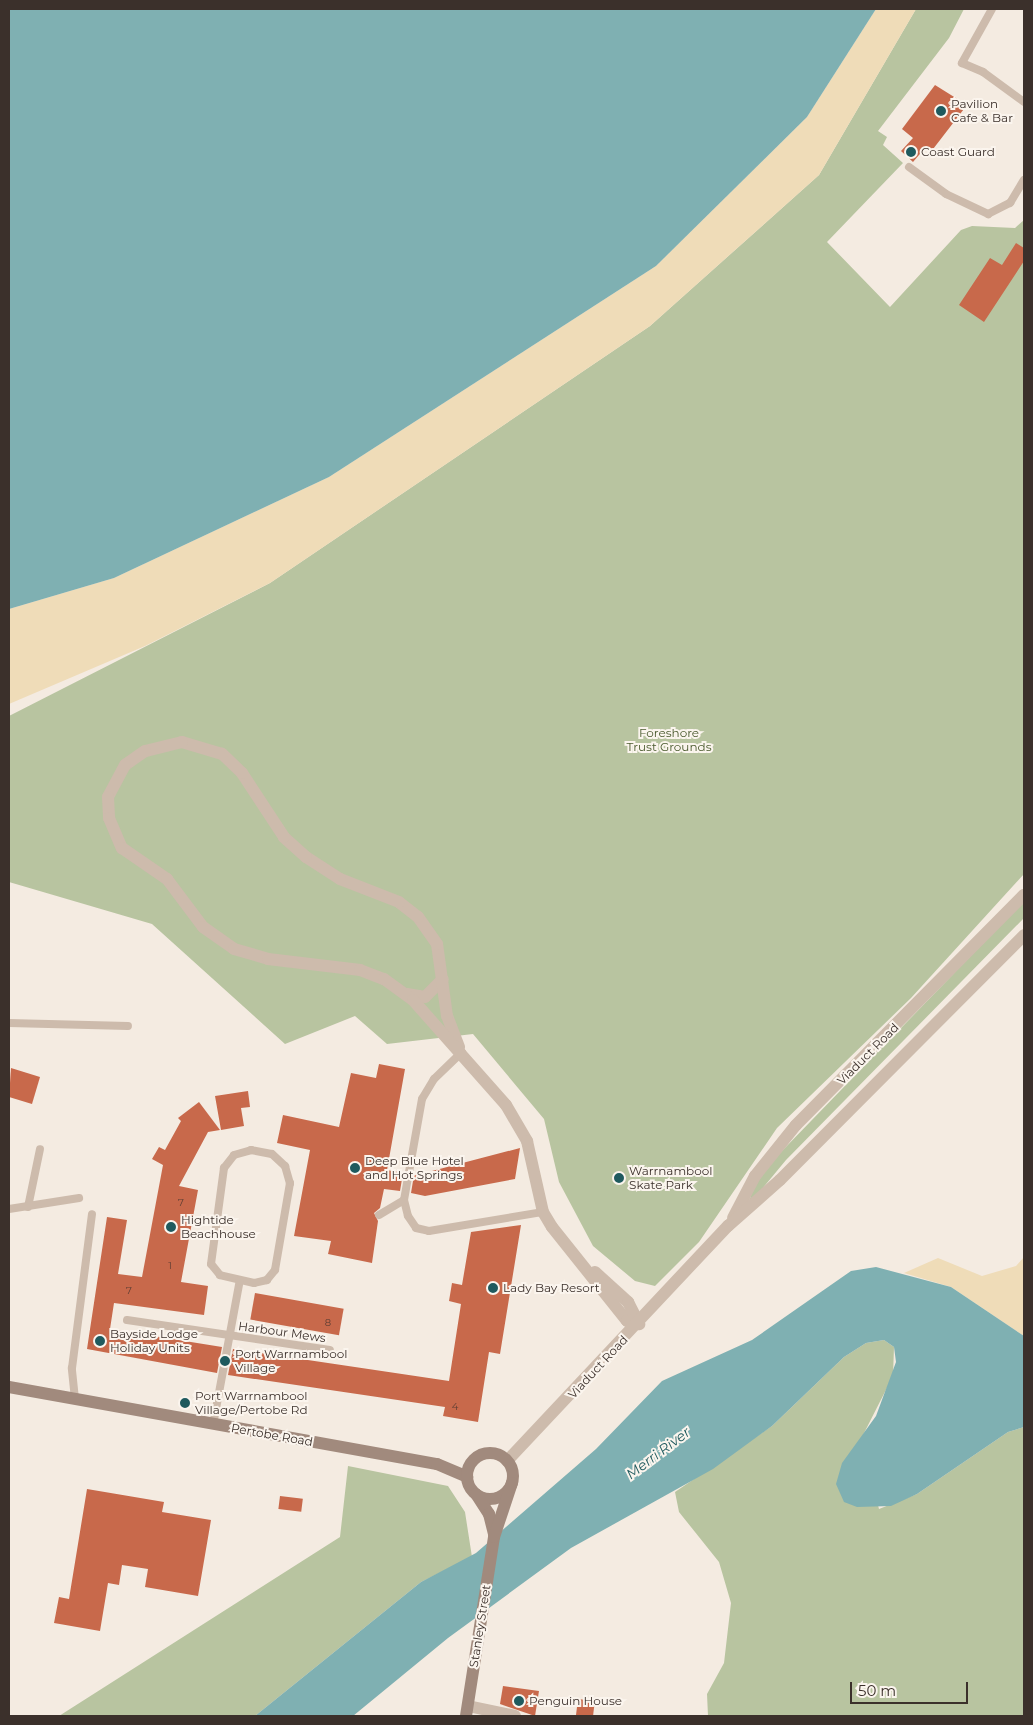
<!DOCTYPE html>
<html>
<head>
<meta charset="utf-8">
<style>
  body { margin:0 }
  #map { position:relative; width:1033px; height:1725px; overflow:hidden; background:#f4ebe1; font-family:Montserrat,sans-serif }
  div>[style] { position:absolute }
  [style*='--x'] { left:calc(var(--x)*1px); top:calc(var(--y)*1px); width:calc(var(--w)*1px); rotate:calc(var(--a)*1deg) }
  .green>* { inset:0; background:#b8c4a0 }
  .sand>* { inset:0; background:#efdcb8 }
  .water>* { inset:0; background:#7fb0b2 }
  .building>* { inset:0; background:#c8694b; transform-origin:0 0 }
  .lane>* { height:8px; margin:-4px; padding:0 4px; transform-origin:4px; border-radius:4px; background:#cdbbac }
  .street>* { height:12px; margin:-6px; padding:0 6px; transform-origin:6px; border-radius:6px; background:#cdbbac }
  .secondary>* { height:12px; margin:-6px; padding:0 6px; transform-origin:6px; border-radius:6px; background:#a18a7d }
  .secondary>.ring { margin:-6px; padding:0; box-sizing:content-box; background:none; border:12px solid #a18a7d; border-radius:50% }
  .dots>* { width:14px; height:14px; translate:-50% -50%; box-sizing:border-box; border:2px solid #fbf5ee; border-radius:50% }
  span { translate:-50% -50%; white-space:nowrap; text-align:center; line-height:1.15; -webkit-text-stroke:4px #fbf5ee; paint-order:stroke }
  .number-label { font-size:10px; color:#5e3e33 }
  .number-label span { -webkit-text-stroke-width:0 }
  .poi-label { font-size:12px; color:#3b302b }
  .left { translate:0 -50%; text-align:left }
  .park-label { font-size:12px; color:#4a5a2e }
  .street-label { font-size:12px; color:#3b302b }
  .water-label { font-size:14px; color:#1f5a5e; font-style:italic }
  .frame { position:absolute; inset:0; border:10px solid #3b302b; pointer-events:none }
  .scale { position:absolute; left:850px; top:1682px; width:118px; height:22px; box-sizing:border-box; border:2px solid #3b302b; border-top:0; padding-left:6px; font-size:15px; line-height:18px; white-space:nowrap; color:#3b302b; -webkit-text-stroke:4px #fbf5ee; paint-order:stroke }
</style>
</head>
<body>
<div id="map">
  <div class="green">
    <i style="clip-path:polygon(916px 9px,964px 9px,949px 38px,878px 131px,887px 137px,883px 145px,903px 163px,827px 242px,890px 307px,961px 230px,972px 226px,1015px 228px,1024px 220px,1024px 874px,911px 998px,777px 1128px,699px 1242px,655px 1286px,635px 1281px,593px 1246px,559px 1182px,544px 1119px,473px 1034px,387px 1044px,355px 1016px,285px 1044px,152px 924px,9px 882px,9px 716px,270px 583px,650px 326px,819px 175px)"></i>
    <i style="clip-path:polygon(1024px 901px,1024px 918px,786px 1160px,747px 1207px,756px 1181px,780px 1153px)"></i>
    <i style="clip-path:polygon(884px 1340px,894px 1347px,893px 1376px,861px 1439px,879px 1509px,917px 1494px,1008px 1432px,1024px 1427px,1024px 1716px,708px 1716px,707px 1694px,724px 1663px,731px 1603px,719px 1562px,679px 1512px,675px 1492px,772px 1426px,844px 1357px,866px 1343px)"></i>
    <i style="clip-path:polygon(348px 1466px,448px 1486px,465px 1512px,472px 1557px,421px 1582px,255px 1716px,59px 1716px,340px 1537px)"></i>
  </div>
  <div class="sand">
    <i style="clip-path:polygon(876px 9px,916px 9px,819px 175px,650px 326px,270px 583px,145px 646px,9px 704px,9px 609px,114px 578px,329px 477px,656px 266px,807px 117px)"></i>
    <i style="clip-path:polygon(1024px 1257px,1024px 1336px,951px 1287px,904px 1273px,938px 1258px,982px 1276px,1016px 1266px)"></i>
  </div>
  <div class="water">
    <i style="clip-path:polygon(9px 9px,876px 9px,807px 117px,656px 266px,329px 477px,114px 578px,9px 609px)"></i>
    <i style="clip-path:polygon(876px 1267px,951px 1287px,1024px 1336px,1024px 1427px,1008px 1432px,917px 1494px,891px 1506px,857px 1507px,844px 1502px,836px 1484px,842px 1463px,876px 1416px,896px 1362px,894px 1347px,884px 1340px,866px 1343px,844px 1357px,772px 1426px,713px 1469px,571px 1548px,448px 1638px,353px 1716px,255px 1716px,421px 1582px,476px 1553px,596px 1449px,662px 1381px,752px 1340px,851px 1271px)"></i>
  </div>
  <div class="building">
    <i style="clip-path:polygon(935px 85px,967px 105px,930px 153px,925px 148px,913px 162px,901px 151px,913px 138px,902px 129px)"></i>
    <i style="clip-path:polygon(1016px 243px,1024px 248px,1024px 261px,984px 322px,959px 305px,990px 258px,1002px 265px)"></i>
    <i style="clip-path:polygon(379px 1064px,405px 1069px,387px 1170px,403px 1173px,400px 1191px,384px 1189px,380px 1208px,374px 1213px,378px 1221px,372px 1263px,328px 1254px,331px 1241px,294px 1236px,310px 1150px,277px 1143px,283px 1115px,339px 1127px,351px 1073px,376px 1078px)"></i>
    <i style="clip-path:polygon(11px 1068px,40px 1077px,32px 1104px,9px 1097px)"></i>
    <i style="clip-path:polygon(248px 1091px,250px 1107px,241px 1108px,244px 1126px,221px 1130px,215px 1096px)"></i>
    <i style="clip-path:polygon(199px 1102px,220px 1130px,208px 1132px,179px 1186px,198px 1190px,181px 1282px,208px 1286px,204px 1315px,114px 1303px,110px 1329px,222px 1347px,217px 1373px,87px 1349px,107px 1217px,127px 1220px,118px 1274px,142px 1277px,163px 1165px,152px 1159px,159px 1147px,165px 1150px,181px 1121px,178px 1118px)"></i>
    <i style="clip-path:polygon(520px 1148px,515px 1179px,425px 1196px,411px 1193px,414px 1175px,431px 1178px,432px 1171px)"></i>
    <i style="clip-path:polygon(521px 1225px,500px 1354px,489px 1352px,478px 1422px,443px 1416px,445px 1407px,228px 1375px,233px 1349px,449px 1381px,461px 1304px,449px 1301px,452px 1283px,462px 1285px,471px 1232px)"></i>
    <i style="left:255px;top:1293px;width:90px;height:27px;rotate:10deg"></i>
    <i style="clip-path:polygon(87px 1489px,164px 1502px,162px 1512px,211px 1520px,198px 1596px,145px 1587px,148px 1569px,122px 1565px,119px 1585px,108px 1583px,100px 1631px,54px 1623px,59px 1597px,69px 1599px)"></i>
    <i style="left:280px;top:1496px;width:23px;height:13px;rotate:7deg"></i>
    <i style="clip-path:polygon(503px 1686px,539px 1691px,535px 1716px,500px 1704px)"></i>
    <i style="left:578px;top:1699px;width:17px;height:17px;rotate:7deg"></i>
  </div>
  <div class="lane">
    <i style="--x:992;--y:9;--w:62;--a:119.1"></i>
    <i style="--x:962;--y:63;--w:23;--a:23"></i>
    <i style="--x:983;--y:72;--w:51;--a:36.2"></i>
    <i style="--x:909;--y:167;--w:46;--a:36.1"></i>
    <i style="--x:946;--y:194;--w:47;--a:25.5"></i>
    <i style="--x:988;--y:214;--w:25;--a:-27"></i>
    <i style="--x:1010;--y:203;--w:27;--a:-59"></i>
    <i style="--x:9;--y:1023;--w:119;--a:1.4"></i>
    <i style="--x:462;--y:1052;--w:39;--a:136"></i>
    <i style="--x:434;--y:1079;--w:23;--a:121"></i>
    <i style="--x:422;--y:1099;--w:103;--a:100.1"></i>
    <i style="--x:404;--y:1200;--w:16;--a:76"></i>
    <i style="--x:408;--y:1216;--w:14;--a:56"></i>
    <i style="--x:416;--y:1228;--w:13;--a:13"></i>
    <i style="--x:429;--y:1231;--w:116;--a:-9.5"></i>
    <i style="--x:251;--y:1150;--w:21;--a:11"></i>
    <i style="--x:272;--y:1154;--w:18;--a:43"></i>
    <i style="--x:285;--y:1166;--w:18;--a:74"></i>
    <i style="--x:290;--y:1183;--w:88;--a:99.8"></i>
    <i style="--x:275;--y:1270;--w:13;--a:129"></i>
    <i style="--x:267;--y:1280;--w:13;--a:167"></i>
    <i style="--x:254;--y:1283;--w:35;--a:-167"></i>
    <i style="--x:220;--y:1275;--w:14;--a:-129"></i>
    <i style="--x:211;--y:1264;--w:97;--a:-82.3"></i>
    <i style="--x:224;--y:1168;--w:16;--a:-52"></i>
    <i style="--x:234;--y:1155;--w:18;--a:-16"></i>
    <i style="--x:28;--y:1207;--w:59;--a:-78.3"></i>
    <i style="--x:9;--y:1209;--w:71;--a:-8.9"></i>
    <i style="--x:379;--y:1215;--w:29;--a:-31"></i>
    <i style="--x:127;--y:1320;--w:205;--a:8.4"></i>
    <i style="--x:75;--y:1399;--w:31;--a:-96"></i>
    <i style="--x:72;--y:1368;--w:155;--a:-82.6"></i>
    <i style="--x:213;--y:1425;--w:147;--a:-79.5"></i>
  </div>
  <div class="street">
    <i style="--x:407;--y:994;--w:18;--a:9"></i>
    <i style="--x:425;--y:997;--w:25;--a:-45"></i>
    <i style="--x:459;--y:1047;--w:33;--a:-111"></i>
    <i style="--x:447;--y:1016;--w:73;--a:-97.9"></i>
    <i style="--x:437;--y:944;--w:33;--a:-125"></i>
    <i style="--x:418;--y:917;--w:24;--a:-142"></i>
    <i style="--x:399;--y:902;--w:63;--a:-158.7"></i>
    <i style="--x:340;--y:879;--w:40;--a:-147.1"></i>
    <i style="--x:306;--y:857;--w:30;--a:-138"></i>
    <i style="--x:284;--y:837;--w:77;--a:-123.3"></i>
    <i style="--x:242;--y:773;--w:28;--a:-136"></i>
    <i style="--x:222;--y:754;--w:42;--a:-163.3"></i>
    <i style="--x:182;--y:742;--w:38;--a:166"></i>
    <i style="--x:145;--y:751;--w:24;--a:145"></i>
    <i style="--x:125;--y:765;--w:36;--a:118"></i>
    <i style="--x:108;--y:797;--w:21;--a:87"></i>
    <i style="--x:109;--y:818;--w:33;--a:67"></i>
    <i style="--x:122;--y:848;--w:55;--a:34.6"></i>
    <i style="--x:167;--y:879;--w:60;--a:53.1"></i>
    <i style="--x:203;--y:927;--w:38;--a:35"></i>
    <i style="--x:234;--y:949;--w:35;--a:16"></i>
    <i style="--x:268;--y:959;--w:93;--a:6.8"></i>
    <i style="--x:360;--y:970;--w:26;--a:21"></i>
    <i style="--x:384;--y:979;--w:36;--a:36"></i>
    <i style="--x:413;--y:1000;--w:140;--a:48.5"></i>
    <i style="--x:506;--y:1105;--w:42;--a:59.7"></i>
    <i style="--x:527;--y:1141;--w:73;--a:77.3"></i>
    <i style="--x:543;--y:1212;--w:17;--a:59"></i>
    <i style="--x:552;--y:1227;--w:120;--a:51.4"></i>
    <i style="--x:627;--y:1321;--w:12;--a:14"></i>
    <i style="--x:733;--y:1218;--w:47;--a:-62.4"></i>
    <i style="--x:755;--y:1176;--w:65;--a:-51.2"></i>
    <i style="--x:796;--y:1125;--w:324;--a:-45.3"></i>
    <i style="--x:595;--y:1272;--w:45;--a:42.3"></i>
    <i style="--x:628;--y:1302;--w:25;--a:63"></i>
    <i style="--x:507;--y:1461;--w:323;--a:-46.8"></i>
    <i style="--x:728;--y:1226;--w:69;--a:-41.5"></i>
    <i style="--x:780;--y:1180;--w:346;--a:-45.1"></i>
    <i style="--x:468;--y:1706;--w:48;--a:12"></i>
  </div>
  <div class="secondary">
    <i style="--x:9;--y:1387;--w:435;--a:10.2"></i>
    <i style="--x:437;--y:1464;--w:33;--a:23"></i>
    <i class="ring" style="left:467px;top:1453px;width:34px;height:34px"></i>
    <i style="--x:476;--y:1494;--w:24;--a:57"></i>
    <i style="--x:489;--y:1514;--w:21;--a:76"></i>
    <i style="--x:466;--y:1716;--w:181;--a:-81.1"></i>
    <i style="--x:494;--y:1537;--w:57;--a:-71.6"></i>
  </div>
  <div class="dots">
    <i style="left:941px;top:111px;background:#1f5a5e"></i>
    <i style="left:911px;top:152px;background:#1f5a5e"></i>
    <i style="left:355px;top:1168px;background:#1f5a5e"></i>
    <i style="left:619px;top:1178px;background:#1f5a5e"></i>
    <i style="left:171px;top:1227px;background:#1f5a5e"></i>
    <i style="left:493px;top:1288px;background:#1f5a5e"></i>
    <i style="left:100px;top:1341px;background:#1f5a5e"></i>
    <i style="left:225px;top:1361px;background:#1f5a5e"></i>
    <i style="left:185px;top:1403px;background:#1f5a5e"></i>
    <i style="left:519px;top:1701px;background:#1f5a5e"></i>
  </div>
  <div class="number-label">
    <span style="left:181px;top:1203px">7</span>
    <span style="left:170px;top:1266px">1</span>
    <span style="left:129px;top:1291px">7</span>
    <span style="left:328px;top:1323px">8</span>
    <span style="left:455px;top:1407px">4</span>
  </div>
  <div class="poi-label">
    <span class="left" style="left:951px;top:111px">Pavilion<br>Cafe &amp; Bar</span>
    <span class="left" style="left:921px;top:152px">Coast Guard</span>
    <span class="left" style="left:365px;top:1168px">Deep Blue Hotel<br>and Hot Springs</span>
    <span class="left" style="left:629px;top:1178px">Warrnambool<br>Skate Park</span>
    <span class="left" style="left:181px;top:1227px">Hightide<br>Beachhouse</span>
    <span class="left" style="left:503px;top:1288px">Lady Bay Resort</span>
    <span class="left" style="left:110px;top:1341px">Bayside Lodge<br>Holiday Units</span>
    <span class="left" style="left:235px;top:1361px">Port Warrnambool<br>Village</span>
    <span class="left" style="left:195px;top:1403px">Port Warrnambool<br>Village/Pertobe Rd</span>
    <span class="left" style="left:529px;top:1701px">Penguin House</span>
  </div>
  <div class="park-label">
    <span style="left:669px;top:740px">Foreshore<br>Trust Grounds</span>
  </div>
  <div class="street-label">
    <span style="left:868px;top:1054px;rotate:-45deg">Viaduct Road</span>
    <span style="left:282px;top:1332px;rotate:8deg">Harbour Mews</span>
    <span style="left:598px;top:1367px;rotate:-47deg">Viaduct Road</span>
    <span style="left:272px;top:1435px;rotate:10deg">Pertobe Road</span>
    <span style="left:480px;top:1626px;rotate:-81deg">Stanley Street</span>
  </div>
  <div class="water-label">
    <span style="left:658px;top:1453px;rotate:-37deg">Merri River</span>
  </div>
  <div class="frame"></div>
  <div class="scale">50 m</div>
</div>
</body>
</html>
